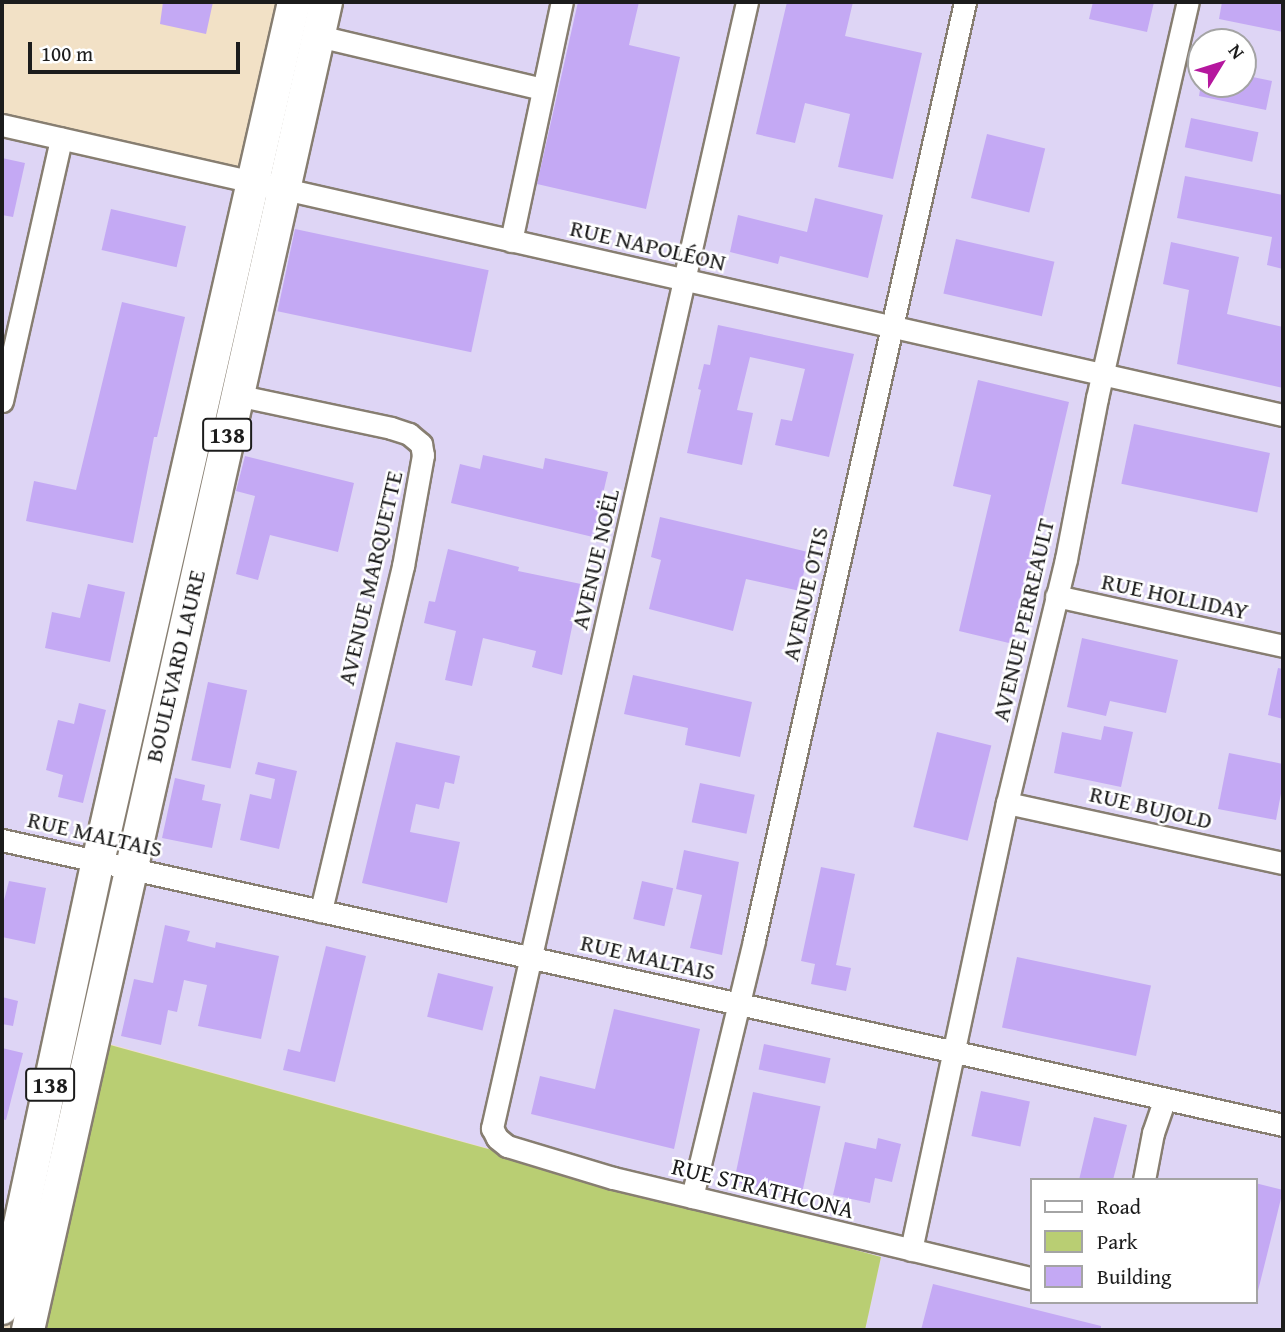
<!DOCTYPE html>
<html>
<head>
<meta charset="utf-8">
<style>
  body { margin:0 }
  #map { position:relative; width:1285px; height:1332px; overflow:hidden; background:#f2e1c6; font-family:"Gentium Book Plus",serif }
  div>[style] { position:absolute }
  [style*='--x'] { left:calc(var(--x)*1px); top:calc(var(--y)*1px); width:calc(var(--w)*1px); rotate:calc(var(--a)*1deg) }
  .built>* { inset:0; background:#ded5f5 }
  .green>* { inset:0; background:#b9ce73 }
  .building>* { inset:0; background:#c4a9f4; transform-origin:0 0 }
  .roads { filter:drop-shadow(2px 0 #877e71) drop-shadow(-2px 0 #877e71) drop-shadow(0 2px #877e71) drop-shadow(0 -2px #877e71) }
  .minor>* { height:21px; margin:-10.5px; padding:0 10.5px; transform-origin:10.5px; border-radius:10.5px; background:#fff }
  .highway>* { height:32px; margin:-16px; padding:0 16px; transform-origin:16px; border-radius:16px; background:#fff }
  span { translate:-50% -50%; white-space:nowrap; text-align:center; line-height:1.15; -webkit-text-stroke:5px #fff; paint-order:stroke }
  .shield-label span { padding:2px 5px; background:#fff; border:2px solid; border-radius:5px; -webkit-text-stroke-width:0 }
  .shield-label { font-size:23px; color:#1c1c1c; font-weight:700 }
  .street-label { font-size:24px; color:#1c1c1c }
  .frame { position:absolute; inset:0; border:4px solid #1c1c1c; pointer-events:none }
  .legend { position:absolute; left:1030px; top:1178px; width:228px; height:126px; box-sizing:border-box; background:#fff; border:2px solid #a4a4a4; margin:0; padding:9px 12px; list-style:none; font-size:21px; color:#1c1c1c }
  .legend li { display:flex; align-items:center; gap:14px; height:35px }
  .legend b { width:35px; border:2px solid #a4a4a4 }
  .north { position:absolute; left:1187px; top:28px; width:70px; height:70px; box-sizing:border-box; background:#fff; border:2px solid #a4a4a4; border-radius:50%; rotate:52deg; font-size:19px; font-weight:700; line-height:28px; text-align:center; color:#1c1c1c }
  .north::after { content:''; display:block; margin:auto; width:24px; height:32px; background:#b5179e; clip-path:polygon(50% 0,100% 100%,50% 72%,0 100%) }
  .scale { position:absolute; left:28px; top:42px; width:212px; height:32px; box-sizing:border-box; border:4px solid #1c1c1c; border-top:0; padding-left:9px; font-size:21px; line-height:24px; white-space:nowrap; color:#1c1c1c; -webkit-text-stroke:5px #fff; paint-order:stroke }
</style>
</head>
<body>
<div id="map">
  <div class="built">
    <i style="clip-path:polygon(evenodd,326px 2px,1283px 2px,1283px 1330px,865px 1330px,881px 1257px,48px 1027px,2px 1234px,2px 121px,283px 189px,326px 2px,1201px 42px,1243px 42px,1243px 84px,1201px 84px,1201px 42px,326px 2px,1031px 1180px,1255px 1180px,1255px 1302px,1031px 1302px,1031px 1180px)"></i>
  </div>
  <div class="green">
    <i style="clip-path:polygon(92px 1040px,881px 1257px,865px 1330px,30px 1330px)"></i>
  </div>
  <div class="building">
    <i style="clip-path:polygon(163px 2px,213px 2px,206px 34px,160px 24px)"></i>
    <i style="clip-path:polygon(578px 2px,639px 2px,629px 45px,680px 57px,646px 209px,537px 184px)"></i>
    <i style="clip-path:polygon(787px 2px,853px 2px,845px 36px,922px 53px,893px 179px,838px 167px,850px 114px,805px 103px,795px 143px,756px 134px)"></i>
    <i style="clip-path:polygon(1093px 2px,1154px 2px,1147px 32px,1089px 19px)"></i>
    <i style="clip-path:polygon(1222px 2px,1283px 2px,1283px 32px,1219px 19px)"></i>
    <i style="clip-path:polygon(1243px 75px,1272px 81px,1266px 110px,1199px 96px,1201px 84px,1243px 84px)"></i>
    <i style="left:1191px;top:118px;width:69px;height:30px;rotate:12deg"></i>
    <i style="left:987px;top:134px;width:60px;height:66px;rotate:14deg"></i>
    <i style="clip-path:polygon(2px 158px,25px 163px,13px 217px,2px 215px)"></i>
    <i style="clip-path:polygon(1185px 176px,1283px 195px,1283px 269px,1267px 265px,1272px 237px,1177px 218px)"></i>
    <i style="clip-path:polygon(815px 198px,883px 215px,868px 278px,780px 256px,778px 264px,730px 252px,738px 215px,807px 232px)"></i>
    <i style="left:111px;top:209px;width:77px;height:42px;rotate:13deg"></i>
    <i style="left:295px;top:229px;width:198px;height:84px;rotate:12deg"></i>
    <i style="left:956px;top:239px;width:101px;height:56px;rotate:13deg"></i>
    <i style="clip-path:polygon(1171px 242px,1239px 257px,1227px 314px,1283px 327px,1283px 388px,1177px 364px,1189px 290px,1163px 284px)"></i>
    <i style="clip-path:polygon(122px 302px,185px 317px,157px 437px,154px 437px,133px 543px,26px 521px,34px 481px,76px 490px)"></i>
    <i style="clip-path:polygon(718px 325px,854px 354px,829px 457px,775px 445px,781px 419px,792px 421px,805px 369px,750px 357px,737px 410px,753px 413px,742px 465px,687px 453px,701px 390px,698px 389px,704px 364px,710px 365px)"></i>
    <i style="clip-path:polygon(978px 380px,1069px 402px,1013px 644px,959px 631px,991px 495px,953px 486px)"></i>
    <i style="left:1134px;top:424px;width:139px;height:61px;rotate:12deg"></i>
    <i style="clip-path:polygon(483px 455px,543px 469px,545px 458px,608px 472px,593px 537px,451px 503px,460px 464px,480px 469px)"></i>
    <i style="clip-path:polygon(245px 456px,354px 483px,338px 552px,270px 535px,258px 580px,236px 574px,255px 496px,236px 491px)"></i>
    <i style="clip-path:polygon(660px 517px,808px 552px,800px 591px,746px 579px,733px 631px,649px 609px,661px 560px,651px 557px)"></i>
    <i style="clip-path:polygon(448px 549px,519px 567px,518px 571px,581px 584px,562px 675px,532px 667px,536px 651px,483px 638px,472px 686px,445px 680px,456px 631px,424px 623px,429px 601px,435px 602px)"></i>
    <i style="clip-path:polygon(88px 584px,125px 592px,110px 662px,45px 648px,52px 612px,80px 618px)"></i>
    <i style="clip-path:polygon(1082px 638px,1178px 660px,1166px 713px,1110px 701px,1106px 716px,1067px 707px)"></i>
    <i style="clip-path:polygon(1278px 668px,1283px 669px,1283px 719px,1268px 715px)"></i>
    <i style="clip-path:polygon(633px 675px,752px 702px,740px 757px,685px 745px,688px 728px,624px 714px)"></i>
    <i style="left:208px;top:682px;width:40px;height:80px;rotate:12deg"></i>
    <i style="clip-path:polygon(79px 703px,106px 710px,83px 803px,58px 797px,63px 775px,46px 770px,58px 720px,74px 724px)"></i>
    <i style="clip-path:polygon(1104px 726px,1133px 732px,1121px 787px,1054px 773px,1062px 732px,1101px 740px)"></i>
    <i style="left:937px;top:732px;width:56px;height:98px;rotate:14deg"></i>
    <i style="clip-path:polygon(396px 742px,460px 756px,454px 784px,445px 782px,439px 809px,416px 804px,410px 832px,460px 842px,447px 903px,362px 883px)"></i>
    <i style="clip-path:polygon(1229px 753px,1283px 764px,1283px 783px,1276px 820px,1218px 809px)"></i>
    <i style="clip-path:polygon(258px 762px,297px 771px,279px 849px,240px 840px,250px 794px,271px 799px,275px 779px,255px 774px)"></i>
    <i style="clip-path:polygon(175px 778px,205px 785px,202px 800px,221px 804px,212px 848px,162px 838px)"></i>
    <i style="left:700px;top:783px;width:56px;height:40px;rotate:12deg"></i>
    <i style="clip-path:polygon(684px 850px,739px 862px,722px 955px,690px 948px,702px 895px,676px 889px)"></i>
    <i style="clip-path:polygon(821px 867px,855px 874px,836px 965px,851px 968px,846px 991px,811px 984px,815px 964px,801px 961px)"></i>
    <i style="clip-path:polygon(9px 881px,46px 888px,35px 944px,2px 937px,2px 908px)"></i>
    <i style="left:642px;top:881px;width:32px;height:39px;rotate:13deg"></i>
    <i style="clip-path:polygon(165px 925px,190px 931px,187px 941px,215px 948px,216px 942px,279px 956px,261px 1039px,198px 1026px,207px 985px,184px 980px,177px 1012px,168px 1010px,161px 1045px,121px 1036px,134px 979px,153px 983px)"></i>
    <i style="clip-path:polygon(326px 946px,366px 956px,335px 1082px,283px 1070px,288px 1049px,300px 1052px)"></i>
    <i style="left:1017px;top:957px;width:137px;height:72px;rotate:12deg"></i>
    <i style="left:438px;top:973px;width:57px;height:45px;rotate:14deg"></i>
    <i style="clip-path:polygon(2px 997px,18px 1001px,13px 1026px,2px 1024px)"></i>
    <i style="clip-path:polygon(614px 1009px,700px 1029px,674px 1149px,531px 1114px,540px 1076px,595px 1089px)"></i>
    <i style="left:764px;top:1044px;width:68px;height:26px;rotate:12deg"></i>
    <i style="clip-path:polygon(2px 1048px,23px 1053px,6px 1120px,2px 1119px)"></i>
    <i style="left:981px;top:1091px;width:50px;height:46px;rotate:12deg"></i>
    <i style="left:753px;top:1092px;width:69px;height:92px;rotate:12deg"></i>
    <i style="clip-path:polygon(1094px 1117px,1127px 1125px,1113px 1180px,1079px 1180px)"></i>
    <i style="clip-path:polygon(878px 1138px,901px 1144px,892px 1182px,875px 1178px,870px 1203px,833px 1195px,845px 1142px,876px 1149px)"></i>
    <i style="left:1255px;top:1183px;width:29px;height:111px;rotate:14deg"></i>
    <i style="clip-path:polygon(933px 1284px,1101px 1326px,1101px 1330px,921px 1330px)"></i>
  </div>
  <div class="roads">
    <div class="minor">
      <i style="--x:747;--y:2;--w:1155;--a:102.76"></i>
      <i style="--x:492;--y:1128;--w:11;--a:63"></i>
      <i style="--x:497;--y:1138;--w:13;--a:39"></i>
      <i style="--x:507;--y:1146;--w:111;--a:16.8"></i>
      <i style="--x:613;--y:1178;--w:430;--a:13.5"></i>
      <i style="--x:318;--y:36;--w:231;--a:13.3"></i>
      <i style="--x:2;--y:125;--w:1313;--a:12.76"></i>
      <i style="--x:511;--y:241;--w:244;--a:-78"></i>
      <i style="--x:236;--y:395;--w:158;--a:12"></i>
      <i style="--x:391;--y:428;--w:19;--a:18"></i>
      <i style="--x:409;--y:434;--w:16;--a:40"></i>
      <i style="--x:421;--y:444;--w:11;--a:80"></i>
      <i style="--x:423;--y:455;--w:113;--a:100.2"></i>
      <i style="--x:403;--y:566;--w:355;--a:103.4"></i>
      <i style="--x:2;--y:401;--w:269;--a:-77.3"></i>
      <i style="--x:1056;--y:596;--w:232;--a:12.4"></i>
      <i style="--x:1007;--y:803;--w:282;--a:12.3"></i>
      <i style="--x:2;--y:840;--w:1312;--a:12.54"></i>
      <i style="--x:1144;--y:1180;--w:48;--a:-79.2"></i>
      <i style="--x:1153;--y:1133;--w:36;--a:-71"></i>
      <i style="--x:692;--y:1197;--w:264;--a:-76.4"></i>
      <i style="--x:754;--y:940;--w:961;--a:-77.32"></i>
      <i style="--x:911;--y:1250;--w:457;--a:-77.9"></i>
      <i style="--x:1007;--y:803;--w:251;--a:-76.4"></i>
      <i style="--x:1066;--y:559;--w:164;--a:-79.1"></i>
      <i style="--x:1097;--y:398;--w:406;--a:-77.1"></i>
    </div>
    <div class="highway">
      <i style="--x:2;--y:1308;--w:456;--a:-77.9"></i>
      <i style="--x:98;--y:862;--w:882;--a:-77.16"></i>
      <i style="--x:28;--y:1330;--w:1361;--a:-77.35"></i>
    </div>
  </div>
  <div class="shield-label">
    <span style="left:227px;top:435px">138</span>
    <span style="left:50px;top:1085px">138</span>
  </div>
  <div class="street-label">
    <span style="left:648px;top:245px;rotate:13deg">RUE NAPOLÉON</span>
    <span style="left:595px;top:559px;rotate:-77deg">AVENUE NOËL</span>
    <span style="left:370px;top:578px;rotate:-77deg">AVENUE MARQUETTE</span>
    <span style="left:805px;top:594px;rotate:-77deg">AVENUE OTIS</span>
    <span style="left:1175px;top:596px;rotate:12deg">RUE HOLLIDAY</span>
    <span style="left:1023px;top:620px;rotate:-77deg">AVENUE PERREAULT</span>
    <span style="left:175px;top:666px;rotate:-77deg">BOULEVARD LAURE</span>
    <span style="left:1151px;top:807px;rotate:13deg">RUE BUJOLD</span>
    <span style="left:95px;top:834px;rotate:13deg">RUE MALTAIS</span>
    <span style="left:648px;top:957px;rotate:13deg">RUE MALTAIS</span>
    <span style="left:763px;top:1188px;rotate:14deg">RUE STRATHCONA</span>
  </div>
  <div class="frame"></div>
  <ul class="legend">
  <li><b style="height:9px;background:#fff"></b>Road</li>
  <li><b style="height:19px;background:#b9ce73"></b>Park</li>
  <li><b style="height:19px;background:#c4a9f4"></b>Building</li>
  </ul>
  <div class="north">N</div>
  <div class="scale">100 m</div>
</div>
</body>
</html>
